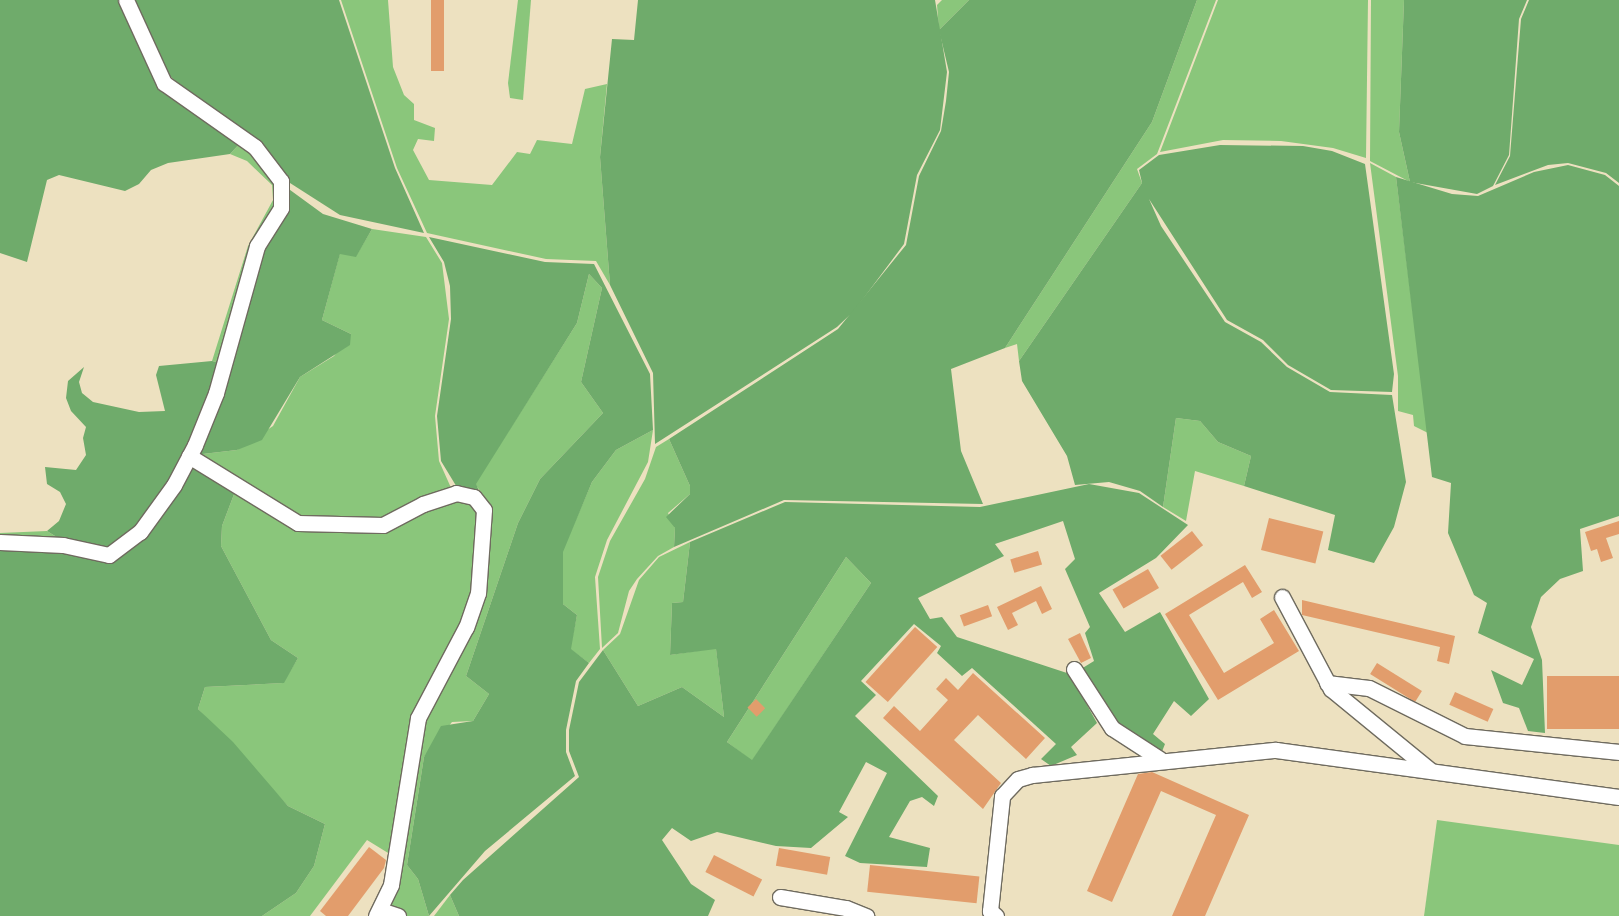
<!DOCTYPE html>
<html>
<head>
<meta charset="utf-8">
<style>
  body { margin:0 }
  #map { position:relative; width:1619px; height:916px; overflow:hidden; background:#ede1c0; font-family:Kalam,sans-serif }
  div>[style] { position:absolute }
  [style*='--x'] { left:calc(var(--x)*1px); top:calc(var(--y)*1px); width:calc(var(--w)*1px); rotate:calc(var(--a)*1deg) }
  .green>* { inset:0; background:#8ac67b }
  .forest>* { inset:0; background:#6fab6b }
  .building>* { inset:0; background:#e29d6c; transform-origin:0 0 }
  .roads { filter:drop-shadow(1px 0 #6f6b5f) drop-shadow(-1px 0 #6f6b5f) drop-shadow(0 1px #6f6b5f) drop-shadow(0 -1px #6f6b5f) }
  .minor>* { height:15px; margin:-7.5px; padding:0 7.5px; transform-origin:7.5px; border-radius:7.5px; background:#fff }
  span { translate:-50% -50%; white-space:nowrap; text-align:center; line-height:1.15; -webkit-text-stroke:5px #fcf5e5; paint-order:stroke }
</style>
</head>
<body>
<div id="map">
  <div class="green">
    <i style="clip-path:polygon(341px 0,388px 0,393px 67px,404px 95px,414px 104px,414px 120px,435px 128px,434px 141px,418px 139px,413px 150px,429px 180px,492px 185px,517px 152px,530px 154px,537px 140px,572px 144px,585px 89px,607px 84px,600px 157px,610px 285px,596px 261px,546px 259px,427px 233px,397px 168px)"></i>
    <i style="clip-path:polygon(518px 0,531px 0,523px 100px,510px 98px,508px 83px)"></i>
    <i style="clip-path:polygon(942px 0,969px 0,939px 30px,937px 5px)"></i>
    <i style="clip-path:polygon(1197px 0,1216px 0,1157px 154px,1137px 169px,1142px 183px,1019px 361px,1017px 344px,1005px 348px,1152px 122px)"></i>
    <i style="clip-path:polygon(1218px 0,1368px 0,1366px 158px,1333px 148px,1281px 141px,1223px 140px,1160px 152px)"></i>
    <i style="clip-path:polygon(1371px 0,1404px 0,1399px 132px,1410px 182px,1370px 161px)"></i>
    <i style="clip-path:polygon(243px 140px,279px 190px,221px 363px,212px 361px,248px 246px,273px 200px,272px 185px,247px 161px,230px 154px)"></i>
    <i style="clip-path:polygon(1370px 163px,1396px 177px,1428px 433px,1414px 426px,1413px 415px,1398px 411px,1398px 376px)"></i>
    <i style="clip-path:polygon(372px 229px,426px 237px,442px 263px,449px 319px,435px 416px,439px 461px,452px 490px,393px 519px,300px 519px,194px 455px,237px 450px,273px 426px,300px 377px,334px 356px,351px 334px,322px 320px,340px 253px,356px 256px)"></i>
    <i style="clip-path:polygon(589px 274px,602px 288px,581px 382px,603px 413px,540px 479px,518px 523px,466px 676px,489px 694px,473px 721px,452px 722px,424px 757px,407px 865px,418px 879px,429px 916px,402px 916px,384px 907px,417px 736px,469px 627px,483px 495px,475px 484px,577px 323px)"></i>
    <i style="clip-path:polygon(1176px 418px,1200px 421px,1218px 442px,1251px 456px,1244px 486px,1195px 471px,1186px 521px,1163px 507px)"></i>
    <i style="clip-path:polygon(653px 430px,648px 462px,607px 540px,595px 577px,600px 649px,589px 663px,570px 649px,577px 615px,563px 604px,562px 552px,592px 482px,616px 450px)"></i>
    <i style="clip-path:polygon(669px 439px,690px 486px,690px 494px,668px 513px,675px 528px,674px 547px,658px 556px,637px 579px,629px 591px,618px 633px,602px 648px,598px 577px,610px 541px,645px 479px,656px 447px)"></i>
    <i style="clip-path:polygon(236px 489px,274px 515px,360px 529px,449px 497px,479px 504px,476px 592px,416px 718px,393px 856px,367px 840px,310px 916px,262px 916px,296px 893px,314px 866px,325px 824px,288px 806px,198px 709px,205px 687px,283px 683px,298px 658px,271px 640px,221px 546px,222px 526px)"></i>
    <i style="clip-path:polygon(47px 531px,63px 541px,0 539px,0 533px)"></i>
    <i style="clip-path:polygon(690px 542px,683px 602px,672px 603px,670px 655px,716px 648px,724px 717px,682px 687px,638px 706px,603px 650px,620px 634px,639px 580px,659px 557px)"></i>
    <i style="clip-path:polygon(846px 557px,871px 583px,752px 761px,727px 742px)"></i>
    <i style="clip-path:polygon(1437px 820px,1619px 845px,1619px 916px,1424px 916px)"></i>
    <i style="clip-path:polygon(450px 895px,459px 916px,434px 916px)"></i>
  </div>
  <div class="forest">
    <i style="clip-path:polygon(0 0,122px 0,155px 75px,243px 140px,230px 154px,168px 163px,151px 170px,139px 184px,125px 191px,59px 175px,47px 180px,27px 262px,0 253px)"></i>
    <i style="clip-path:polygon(132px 0,339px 0,395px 168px,424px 233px,340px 215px,290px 183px,246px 131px,187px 92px,166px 72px)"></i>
    <i style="clip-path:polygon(638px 0,935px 0,947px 72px,940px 130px,917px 175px,904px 244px,854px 311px,837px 327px,655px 444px,653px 373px,610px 285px,600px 157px,612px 39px,634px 40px)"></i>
    <i style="clip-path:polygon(969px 0,1197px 0,1152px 122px,1005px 348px,951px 369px,961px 451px,983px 504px,784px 500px,674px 547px,675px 528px,666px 517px,690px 494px,690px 486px,669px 439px,838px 329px,906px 245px,919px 176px,941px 131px,946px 101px,949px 72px,939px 30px)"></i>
    <i style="clip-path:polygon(1404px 0,1527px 0,1519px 19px,1509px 155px,1493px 186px,1477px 194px,1410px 182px,1399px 132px)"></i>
    <i style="clip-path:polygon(1529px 0,1619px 0,1619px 183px,1606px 173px,1568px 163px,1548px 165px,1495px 185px,1510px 156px,1521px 19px)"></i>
    <i style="clip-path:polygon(1220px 145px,1303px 146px,1332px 151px,1365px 164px,1394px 374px,1392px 392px,1331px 390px,1288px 365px,1263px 340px,1227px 320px,1149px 199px,1161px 226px,1225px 322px,1261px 342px,1287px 367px,1330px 392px,1392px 395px,1406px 482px,1394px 527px,1374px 563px,1328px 550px,1335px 515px,1244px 486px,1251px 456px,1218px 442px,1200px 421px,1176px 418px,1163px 507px,1140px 491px,1109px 482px,1075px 485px,1067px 456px,1022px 381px,1019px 361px,1142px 183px,1139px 170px,1159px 155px)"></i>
    <i style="clip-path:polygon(1568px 165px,1605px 175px,1619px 186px,1619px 516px,1580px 529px,1583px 571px,1560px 579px,1541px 597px,1531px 627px,1542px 660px,1545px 733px,1528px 731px,1519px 708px,1503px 703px,1491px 670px,1522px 685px,1534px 659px,1478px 633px,1487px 603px,1474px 595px,1448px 533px,1451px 483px,1432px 477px,1396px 177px,1452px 194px,1478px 196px,1534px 172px)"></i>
    <i style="clip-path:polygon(286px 187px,323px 214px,372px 229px,356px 257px,340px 254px,322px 320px,351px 334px,350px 345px,300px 377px,262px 440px,237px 450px,194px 455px,259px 251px)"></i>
    <i style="clip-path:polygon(429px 237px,545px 262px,594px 264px,650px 374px,653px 430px,616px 450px,592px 482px,563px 552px,563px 604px,577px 615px,571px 649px,589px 663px,576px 681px,566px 730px,566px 752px,575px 776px,485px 851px,429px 916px,418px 879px,407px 865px,424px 757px,441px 726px,473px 721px,489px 694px,466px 676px,518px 523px,540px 479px,603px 413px,581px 382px,602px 288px,589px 274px,577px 323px,476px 484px,487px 509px,458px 489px,441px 461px,437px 416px,451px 319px,450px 286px,444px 262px)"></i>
    <i style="clip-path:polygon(212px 361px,221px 363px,213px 391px,159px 502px,114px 550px,63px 541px,47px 531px,59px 521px,66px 504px,60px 492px,47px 484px,45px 467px,76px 470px,86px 455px,83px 438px,86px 427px,71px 411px,66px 398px,68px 381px,84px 367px,79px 382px,82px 393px,93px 402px,139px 412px,165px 411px,156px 375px,159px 366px)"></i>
    <i style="clip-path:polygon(195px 463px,236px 489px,222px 526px,221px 546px,271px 640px,298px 658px,284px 683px,205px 687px,198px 709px,233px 742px,288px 806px,325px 824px,314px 866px,296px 893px,262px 916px,0 916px,0 545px,119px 556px,142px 537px)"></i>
    <i style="clip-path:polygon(evenodd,1089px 484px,1139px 493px,1188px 525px,1156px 558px,1099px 593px,1125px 632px,1160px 612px,1209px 699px,1191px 716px,1174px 701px,1153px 734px,1165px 744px,1161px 754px,1121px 729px,1081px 669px,1094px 661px,1085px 633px,1090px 627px,1065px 569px,1075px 559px,1063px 521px,995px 544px,1004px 556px,918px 598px,930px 619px,942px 617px,957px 637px,1070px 674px,1097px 723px,1071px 747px,1077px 755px,1051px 766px,1041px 759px,1056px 744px,972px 668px,962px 676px,937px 653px,941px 646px,914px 624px,861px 681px,876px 695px,855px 716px,938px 796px,934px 806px,922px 797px,910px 801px,889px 837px,930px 848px,927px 867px,860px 863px,845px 856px,887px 773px,866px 762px,839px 812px,848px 817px,811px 848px,776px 846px,717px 832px,691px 841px,672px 828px,662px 840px,691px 884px,715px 900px,708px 916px,459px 916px,450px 895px,463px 880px,579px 777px,569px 751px,569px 730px,579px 682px,603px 650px,638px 706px,682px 687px,724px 717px,716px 649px,670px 655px,672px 603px,683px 602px,690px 542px,785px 502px,980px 507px,1089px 484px,846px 557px,871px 583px,752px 760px,727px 742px,846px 557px)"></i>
  </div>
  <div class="building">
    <i style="left:431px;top:0;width:13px;height:71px"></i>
    <i style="left:1269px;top:518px;width:56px;height:33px;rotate:14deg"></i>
    <i style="clip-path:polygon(1619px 521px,1619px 534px,1606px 538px,1613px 558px,1601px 562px,1597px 549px,1591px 551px,1585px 532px)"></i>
    <i style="left:1192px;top:531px;width:18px;height:40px;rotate:52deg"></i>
    <i style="left:1038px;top:551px;width:14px;height:29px;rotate:73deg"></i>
    <i style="clip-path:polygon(1245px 565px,1262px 592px,1252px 598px,1243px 582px,1189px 615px,1224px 673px,1274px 643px,1260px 619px,1274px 610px,1299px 651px,1218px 700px,1165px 614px)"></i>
    <i style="left:1148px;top:569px;width:22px;height:41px;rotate:60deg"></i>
    <i style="clip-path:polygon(1041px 586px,1052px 609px,1042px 614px,1036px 601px,1012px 613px,1018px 625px,1008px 630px,997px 607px)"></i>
    <i style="clip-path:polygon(1302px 600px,1455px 636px,1449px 664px,1437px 661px,1440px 647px,1302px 615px)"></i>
    <i style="left:988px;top:605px;width:12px;height:30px;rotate:70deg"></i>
    <i style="left:915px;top:627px;width:30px;height:74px;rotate:42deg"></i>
    <i style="clip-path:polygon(1080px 633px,1091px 658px,1081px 663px,1068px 639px)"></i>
    <i style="left:1377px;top:663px;width:53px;height:13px;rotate:32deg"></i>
    <i style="clip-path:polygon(973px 673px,1045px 738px,1026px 759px,978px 715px,954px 740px,1001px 783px,983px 809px,883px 718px,894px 706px,920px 731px,948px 700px,936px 689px,946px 678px,958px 690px)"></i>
    <i style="left:1619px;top:676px;width:53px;height:72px;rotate:90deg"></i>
    <i style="left:1455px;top:692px;width:42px;height:14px;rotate:24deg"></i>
    <i style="left:756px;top:699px;width:13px;height:12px;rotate:45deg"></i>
    <i style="clip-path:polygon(1152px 772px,1249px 815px,1205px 916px,1172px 916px,1216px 815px,1161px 791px,1112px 902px,1087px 891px,1138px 774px)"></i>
    <i style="clip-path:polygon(369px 847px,386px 860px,384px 868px,348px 916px,326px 916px,320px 911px)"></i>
    <i style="left:779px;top:848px;width:52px;height:18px;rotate:10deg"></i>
    <i style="left:714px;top:855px;width:54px;height:19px;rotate:27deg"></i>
    <i style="left:870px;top:865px;width:110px;height:27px;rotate:6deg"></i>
  </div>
  <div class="roads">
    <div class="minor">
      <i style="--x:189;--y:456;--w:128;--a:31.6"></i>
      <i style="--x:298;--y:523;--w:85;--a:1.3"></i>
      <i style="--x:383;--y:525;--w:45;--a:-27.7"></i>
      <i style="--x:423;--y:504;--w:35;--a:-18"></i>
      <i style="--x:456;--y:493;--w:18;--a:13"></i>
      <i style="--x:474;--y:497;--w:16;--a:52"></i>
      <i style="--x:484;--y:510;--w:83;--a:94.1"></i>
      <i style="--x:478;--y:593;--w:36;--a:109"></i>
      <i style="--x:466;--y:627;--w:103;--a:117.8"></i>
      <i style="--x:418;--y:718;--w:169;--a:99.2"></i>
      <i style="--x:391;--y:885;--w:34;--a:116"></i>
      <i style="--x:0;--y:542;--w:63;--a:2.7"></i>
      <i style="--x:63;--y:545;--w:47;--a:12.3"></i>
      <i style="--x:109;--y:555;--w:39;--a:-37"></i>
      <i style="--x:140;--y:532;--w:58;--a:-54.1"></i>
      <i style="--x:174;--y:485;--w:45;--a:-62.3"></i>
      <i style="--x:195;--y:445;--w:56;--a:-68"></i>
      <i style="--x:216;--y:393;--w:153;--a:-74.4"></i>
      <i style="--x:257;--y:246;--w:45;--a:-57.7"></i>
      <i style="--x:281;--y:208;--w:27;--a:-90"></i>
      <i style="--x:281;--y:181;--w:43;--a:-127.4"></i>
      <i style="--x:255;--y:147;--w:111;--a:-144.9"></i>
      <i style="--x:164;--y:83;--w:91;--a:-114.6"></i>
      <i style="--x:1282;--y:597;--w:104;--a:62"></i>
      <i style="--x:1331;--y:689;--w:128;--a:39.3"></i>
      <i style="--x:1074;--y:669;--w:70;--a:57.2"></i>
      <i style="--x:1112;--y:728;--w:57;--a:32.9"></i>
      <i style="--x:1327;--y:683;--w:42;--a:6.8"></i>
      <i style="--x:1369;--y:688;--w:107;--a:26.6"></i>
      <i style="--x:1465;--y:736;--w:155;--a:5.9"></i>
      <i style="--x:780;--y:897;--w:67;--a:9.5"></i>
      <i style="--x:846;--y:908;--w:22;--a:22"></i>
      <i style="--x:380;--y:910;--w:19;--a:18"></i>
      <i style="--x:996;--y:916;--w:8;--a:-140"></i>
      <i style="--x:990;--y:911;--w:116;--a:-84"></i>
      <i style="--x:1002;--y:796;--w:23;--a:-47"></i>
      <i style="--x:1018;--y:779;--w:15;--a:-16"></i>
      <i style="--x:1032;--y:775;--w:245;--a:-5.9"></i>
      <i style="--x:1276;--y:750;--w:346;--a:7.8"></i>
    </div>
  </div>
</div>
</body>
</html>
